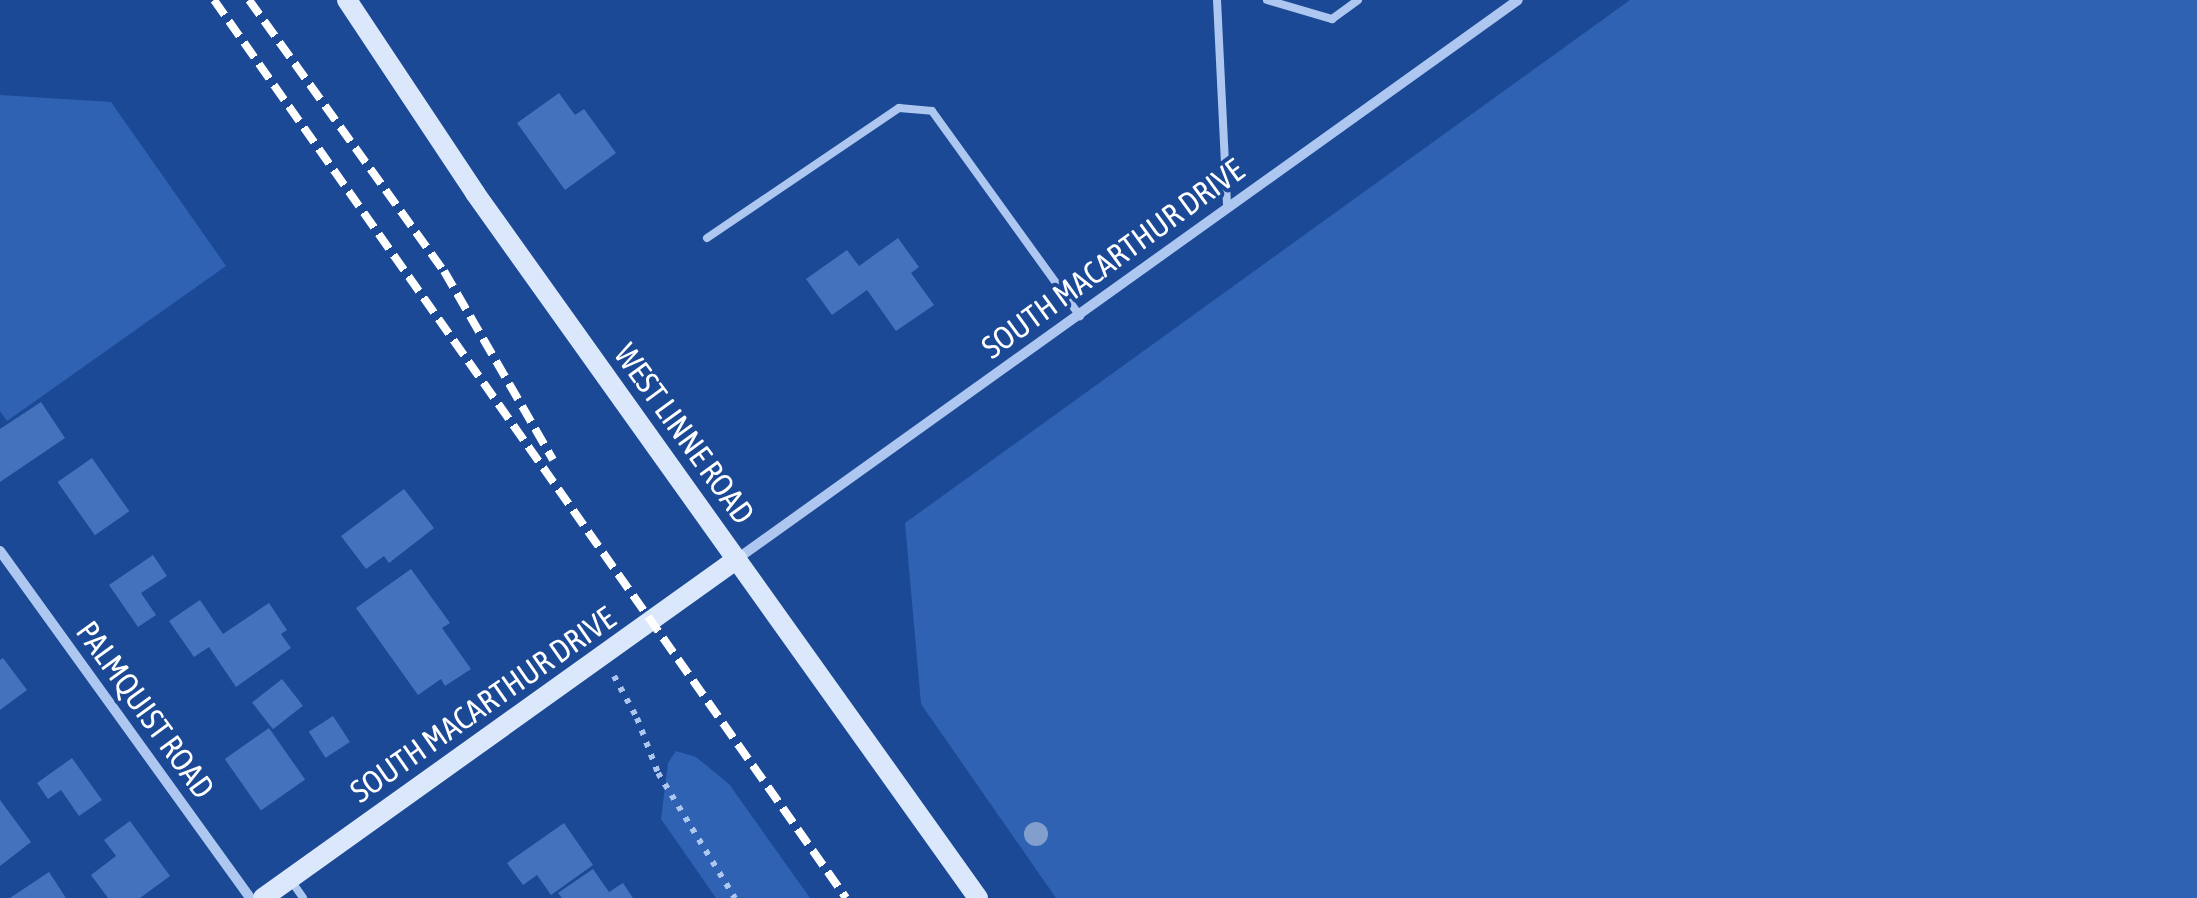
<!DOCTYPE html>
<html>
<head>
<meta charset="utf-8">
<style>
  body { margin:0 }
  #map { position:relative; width:2197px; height:898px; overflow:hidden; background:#1b4995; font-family:"Asap Condensed",sans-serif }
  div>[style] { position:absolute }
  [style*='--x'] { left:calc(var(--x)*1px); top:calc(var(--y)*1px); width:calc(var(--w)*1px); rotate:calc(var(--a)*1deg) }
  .green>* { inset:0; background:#2f62b3 }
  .building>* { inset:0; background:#4472bc; transform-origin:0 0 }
  .path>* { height:6px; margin-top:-3px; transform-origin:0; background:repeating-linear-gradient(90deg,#adc7f0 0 5px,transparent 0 13px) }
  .lane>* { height:8px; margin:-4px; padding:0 4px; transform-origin:4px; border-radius:4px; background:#adc7f0 }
  .street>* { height:10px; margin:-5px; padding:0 5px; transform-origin:5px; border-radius:5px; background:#adc7f0 }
  .secondary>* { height:20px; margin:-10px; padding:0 10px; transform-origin:10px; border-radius:10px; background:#dbe7fb }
  .rail>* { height:8px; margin-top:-4px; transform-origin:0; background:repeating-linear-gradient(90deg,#fff 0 18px,transparent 0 26px) }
  .trees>* { width:24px; height:24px; margin:-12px; border-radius:50%; background:#819ecd }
  span { translate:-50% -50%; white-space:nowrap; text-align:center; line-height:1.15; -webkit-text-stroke:8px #1b4995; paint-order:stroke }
  .street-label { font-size:32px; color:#fff }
</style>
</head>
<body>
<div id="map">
  <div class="green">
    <i style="clip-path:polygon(1630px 0,2197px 0,2197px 898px,1056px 898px,921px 704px,905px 523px)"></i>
    <i style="clip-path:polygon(0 95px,111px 102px,226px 266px,7px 421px,0 411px)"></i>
    <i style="clip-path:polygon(676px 751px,696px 757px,729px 784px,810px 898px,716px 898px,661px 819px,668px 763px)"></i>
  </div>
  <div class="building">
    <i style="clip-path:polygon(559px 93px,575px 115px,584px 109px,616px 153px,565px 190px,517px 123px)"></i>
    <i style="clip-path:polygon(898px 238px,919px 267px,911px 273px,934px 305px,896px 331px,867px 290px,832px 315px,806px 279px,847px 250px,859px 266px)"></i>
    <i style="clip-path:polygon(41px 402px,65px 438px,0 482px,0 429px)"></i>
    <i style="left:92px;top:458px;width:65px;height:42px;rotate:55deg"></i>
    <i style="clip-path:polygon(404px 489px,434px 528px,389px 563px,384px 556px,366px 569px,341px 536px)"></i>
    <i style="clip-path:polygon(153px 555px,167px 576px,141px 593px,156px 615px,138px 627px,109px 585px)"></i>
    <i style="clip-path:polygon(411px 569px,450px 623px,442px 628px,471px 669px,445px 686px,441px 679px,418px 695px,356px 608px)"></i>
    <i style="clip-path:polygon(200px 600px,223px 634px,269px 603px,287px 630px,281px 634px,291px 648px,236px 687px,209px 647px,194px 657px,169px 621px)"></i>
    <i style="clip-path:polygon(3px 658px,27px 690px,0 710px,0 660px)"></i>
    <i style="left:282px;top:679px;width:34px;height:38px;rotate:52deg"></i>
    <i style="left:333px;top:716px;width:31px;height:29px;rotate:57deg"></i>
    <i style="left:269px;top:728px;width:63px;height:54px;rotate:55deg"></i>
    <i style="clip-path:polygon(72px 758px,102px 800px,79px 816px,61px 790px,48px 799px,37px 783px)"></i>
    <i style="clip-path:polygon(0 800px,31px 842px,0 866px)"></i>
    <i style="clip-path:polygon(130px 821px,170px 876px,140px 898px,108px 898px,91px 875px,116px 856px,104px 840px)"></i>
    <i style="clip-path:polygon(564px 823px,593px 865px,551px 895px,537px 875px,523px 885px,507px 863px)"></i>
    <i style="clip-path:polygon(593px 869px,609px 892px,623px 883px,633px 898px,562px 898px,558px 893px)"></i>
    <i style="clip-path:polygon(49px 872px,66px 898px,10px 898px)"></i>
  </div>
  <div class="path">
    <i style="--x:614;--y:676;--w:48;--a:61.3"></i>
    <i style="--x:637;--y:718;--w:59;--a:69.1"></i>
    <i style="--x:658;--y:773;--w:147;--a:58.4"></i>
  </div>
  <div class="lane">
    <i style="--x:1217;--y:0;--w:207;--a:87.2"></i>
    <i style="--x:1267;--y:0;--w:68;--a:16.3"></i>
    <i style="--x:1332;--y:19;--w:32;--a:-36"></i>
    <i style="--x:707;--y:238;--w:232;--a:-34.1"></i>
    <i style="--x:899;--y:108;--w:33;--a:5"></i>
    <i style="--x:932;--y:111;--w:253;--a:54.2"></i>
    <i style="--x:292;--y:882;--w:19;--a:55"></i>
  </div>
  <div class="street">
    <i style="--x:0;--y:551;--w:428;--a:54.2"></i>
    <i style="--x:737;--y:559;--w:960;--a:-35.59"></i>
  </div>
  <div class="secondary">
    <i style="--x:347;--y:0;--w:232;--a:56.4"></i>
    <i style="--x:475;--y:193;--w:866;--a:54.49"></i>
    <i style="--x:263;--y:898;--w:583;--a:-35.57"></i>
  </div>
  <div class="rail">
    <i style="--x:214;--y:0;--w:1098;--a:54.86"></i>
    <i style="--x:249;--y:0;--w:334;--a:54.3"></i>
    <i style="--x:444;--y:271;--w:218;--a:60"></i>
  </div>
  <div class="trees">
    <i style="left:1036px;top:834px"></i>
  </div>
  <div class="street-label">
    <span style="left:1113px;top:259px;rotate:-36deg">SOUTH MACARTHUR DRIVE</span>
    <span style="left:684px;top:434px;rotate:54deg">WEST LINNE ROAD</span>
    <span style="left:483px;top:705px;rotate:-35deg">SOUTH MACARTHUR DRIVE</span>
    <span style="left:145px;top:710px;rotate:54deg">PALMQUIST ROAD</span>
  </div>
</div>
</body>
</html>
